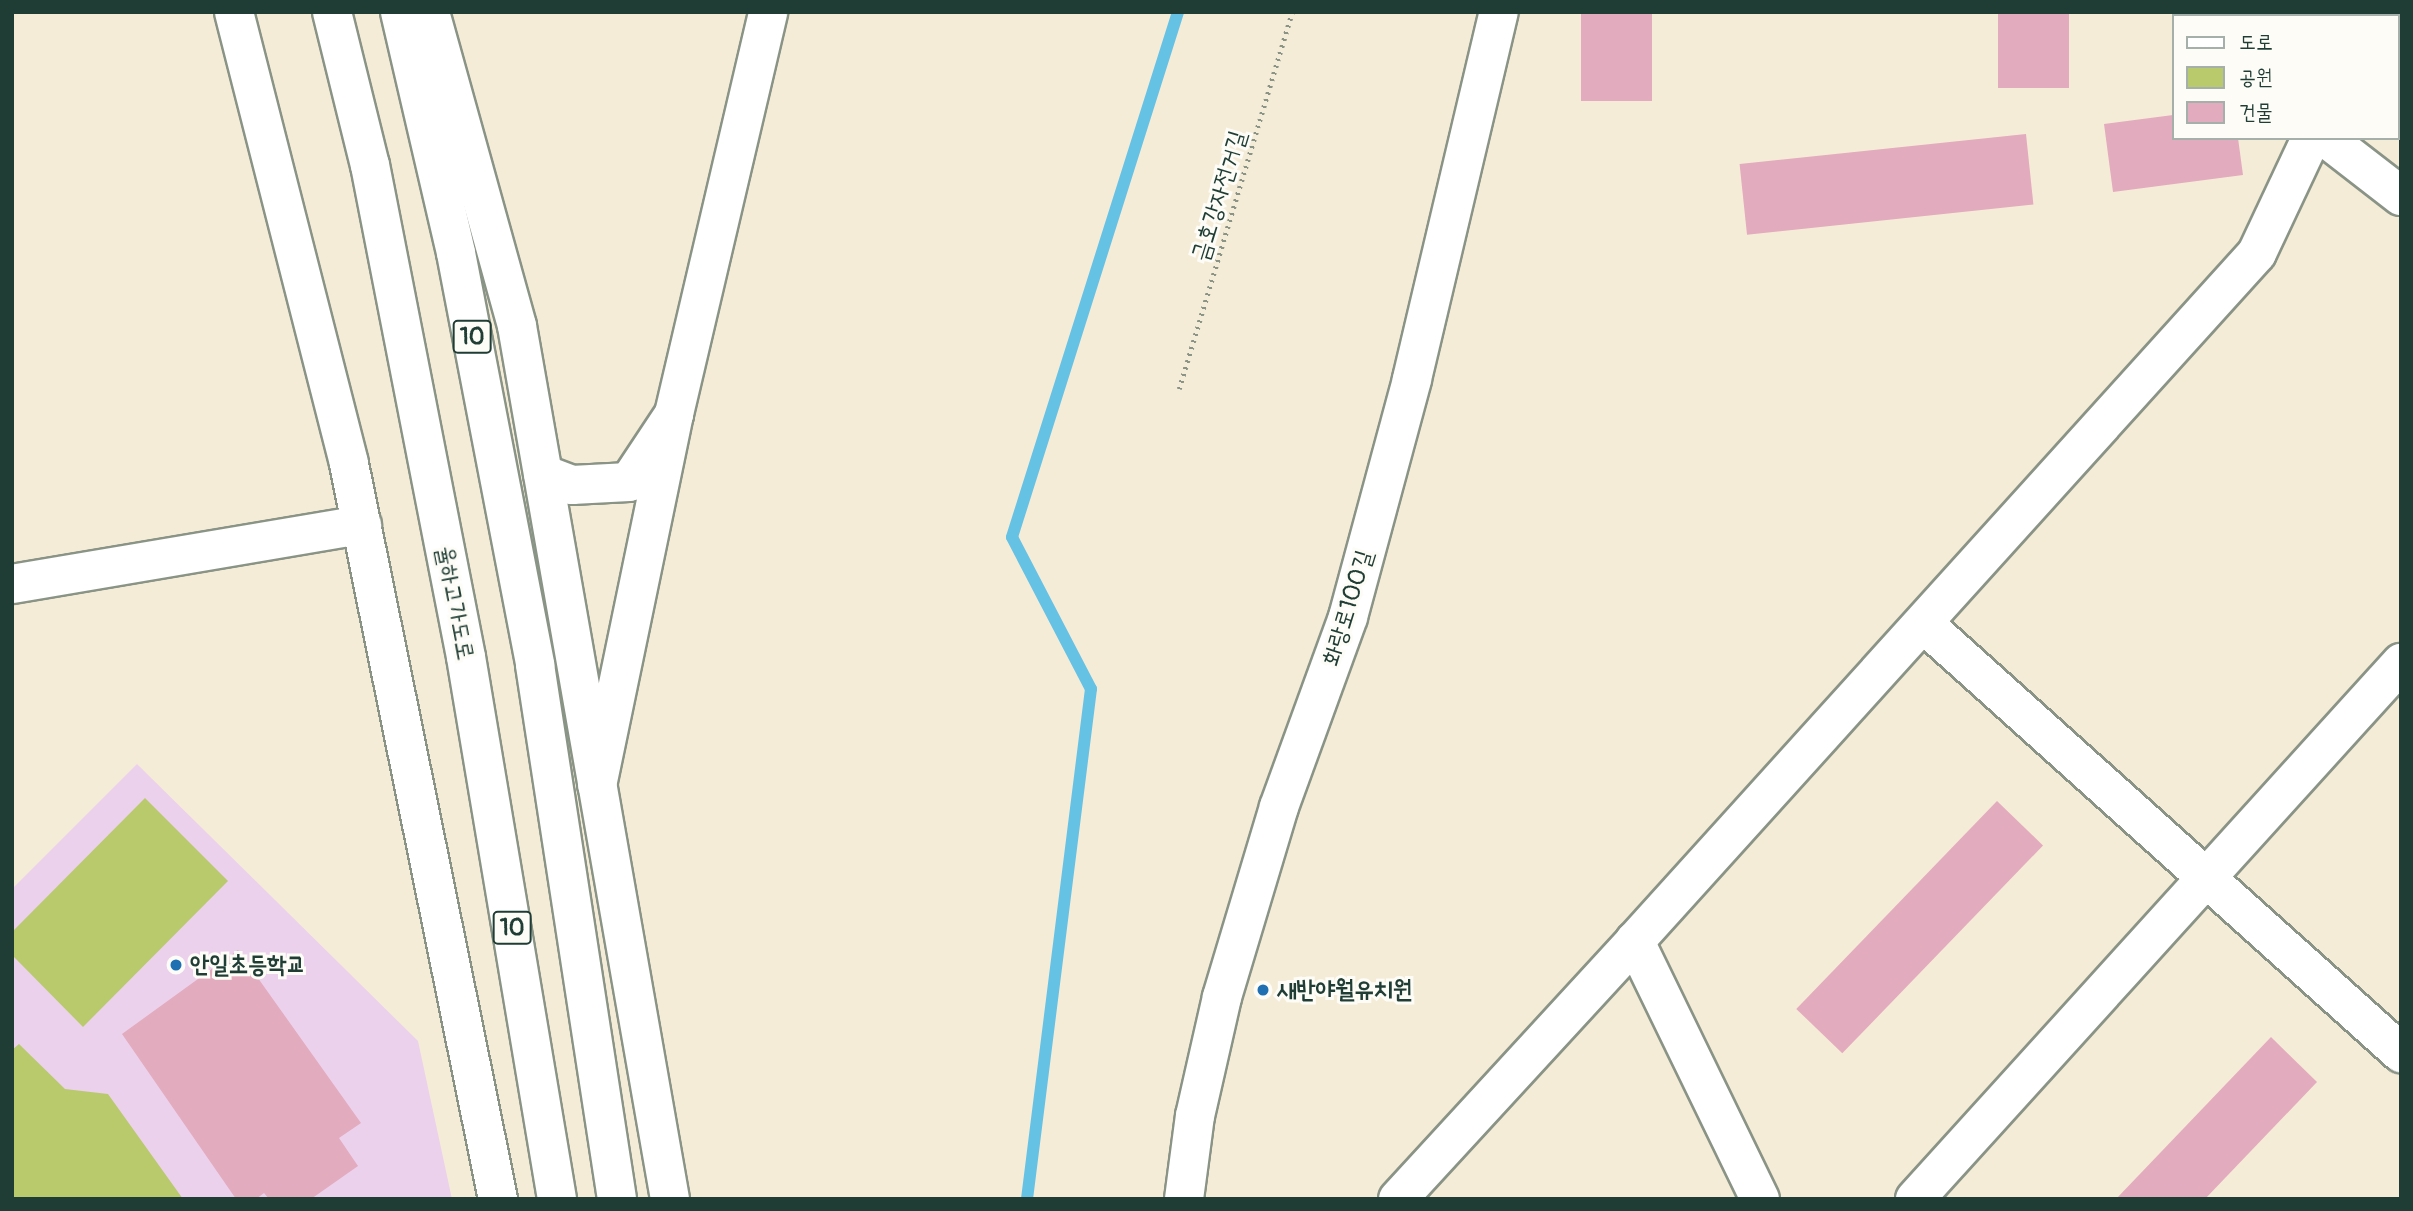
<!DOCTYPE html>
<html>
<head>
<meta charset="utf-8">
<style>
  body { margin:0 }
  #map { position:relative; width:2413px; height:1211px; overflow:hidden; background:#f5ecd8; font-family:Pangolin,"Poor Story",sans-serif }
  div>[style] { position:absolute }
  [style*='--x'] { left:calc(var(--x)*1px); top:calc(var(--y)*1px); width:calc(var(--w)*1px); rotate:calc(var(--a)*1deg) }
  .built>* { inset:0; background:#ebd1ec }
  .green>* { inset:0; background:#b9ca6d }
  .stream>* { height:12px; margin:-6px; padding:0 6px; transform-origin:6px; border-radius:6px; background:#66c2e4 }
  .building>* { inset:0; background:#e3abbe; transform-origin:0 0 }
  .path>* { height:4.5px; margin-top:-2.25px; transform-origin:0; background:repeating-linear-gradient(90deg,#8a9486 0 2px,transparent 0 7px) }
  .roads { filter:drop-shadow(2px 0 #8a9486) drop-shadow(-2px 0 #8a9486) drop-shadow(0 2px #8a9486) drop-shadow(0 -2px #8a9486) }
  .minor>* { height:38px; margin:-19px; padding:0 19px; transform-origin:19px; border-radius:19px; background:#fff }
  .secondary>* { height:38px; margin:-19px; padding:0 19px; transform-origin:19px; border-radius:19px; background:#fff }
  .trunk>* { height:38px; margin:-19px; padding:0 19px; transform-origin:19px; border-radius:19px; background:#fff }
  .dots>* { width:19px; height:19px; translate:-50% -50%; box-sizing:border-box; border:4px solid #fdfcf7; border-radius:50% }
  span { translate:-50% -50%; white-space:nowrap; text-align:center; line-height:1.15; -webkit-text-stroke:6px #fdfcf7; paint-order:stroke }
  .shield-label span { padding:2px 5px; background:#fdfcf7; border:2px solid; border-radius:5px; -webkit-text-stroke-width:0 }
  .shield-label { font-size:23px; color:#1f3d34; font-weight:700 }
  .street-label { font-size:24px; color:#1f3d34 }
  .poi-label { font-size:24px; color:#1f3d34; font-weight:700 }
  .left { translate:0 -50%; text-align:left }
  .frame { position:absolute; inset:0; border:14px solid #1f3d34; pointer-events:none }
  .legend { position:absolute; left:2172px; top:14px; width:228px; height:126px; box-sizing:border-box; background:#fdfcf7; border:2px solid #a4b0a9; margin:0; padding:9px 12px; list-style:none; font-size:21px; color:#1f3d34 }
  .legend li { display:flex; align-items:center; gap:14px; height:35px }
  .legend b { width:35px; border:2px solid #a4b0a9 }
</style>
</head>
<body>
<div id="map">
  <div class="built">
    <i style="clip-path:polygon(137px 764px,418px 1041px,452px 1199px,12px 1199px,12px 889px)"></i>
  </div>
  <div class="green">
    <i style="clip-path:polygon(145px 798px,228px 881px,83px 1027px,12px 955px,12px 932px)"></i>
    <i style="clip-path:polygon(19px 1044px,65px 1089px,108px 1094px,183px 1199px,12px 1199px,12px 1050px)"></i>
  </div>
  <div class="stream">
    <i style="--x:1027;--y:1199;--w:514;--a:-82.85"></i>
    <i style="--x:1091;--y:689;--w:171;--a:-117.5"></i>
    <i style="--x:1012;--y:537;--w:551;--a:-72.45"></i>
  </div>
  <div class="building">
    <i style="left:1581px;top:12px;width:71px;height:89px"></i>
    <i style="left:1998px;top:12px;width:71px;height:76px"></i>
    <i style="clip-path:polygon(2173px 115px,2173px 138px,2238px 138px,2243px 175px,2113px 192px,2104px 124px)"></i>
    <i style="left:2026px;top:134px;width:71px;height:288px;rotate:84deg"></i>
    <i style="left:1997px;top:801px;width:64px;height:289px;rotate:44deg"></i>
    <i style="clip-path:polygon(238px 950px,361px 1123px,339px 1138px,358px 1166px,311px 1199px,269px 1199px,264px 1193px,256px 1199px,236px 1199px,122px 1034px)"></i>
    <i style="clip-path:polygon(2271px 1037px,2317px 1082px,2205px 1199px,2116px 1199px)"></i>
  </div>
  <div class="path">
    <i style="--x:1179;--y:389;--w:394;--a:-73.3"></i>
  </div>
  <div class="roads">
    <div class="minor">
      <i style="--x:2397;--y:64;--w:5;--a:-37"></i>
      <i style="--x:2326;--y:138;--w:95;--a:37.7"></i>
      <i style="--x:674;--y:414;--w:413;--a:-76.8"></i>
      <i style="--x:543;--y:474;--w:31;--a:21"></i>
      <i style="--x:572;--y:485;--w:57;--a:-3"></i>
      <i style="--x:629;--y:482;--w:82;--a:-56.5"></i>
      <i style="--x:674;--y:414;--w:379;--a:101.7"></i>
      <i style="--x:12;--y:584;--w:355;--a:-9.6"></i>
      <i style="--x:1924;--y:624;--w:642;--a:41.97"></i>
      <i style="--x:1184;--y:1199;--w:84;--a:-82.5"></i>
      <i style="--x:1195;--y:1116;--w:122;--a:-77.2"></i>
      <i style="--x:1222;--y:997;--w:198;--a:-73.3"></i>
      <i style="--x:1279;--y:807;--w:202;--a:-70"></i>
      <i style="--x:1348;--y:617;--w:246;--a:-74.9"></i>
      <i style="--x:1412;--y:379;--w:377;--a:-76.7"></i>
      <i style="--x:1398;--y:1199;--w:350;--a:-47.4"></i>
      <i style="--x:1760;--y:1199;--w:287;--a:-115.9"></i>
      <i style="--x:1635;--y:941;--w:927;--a:-47.88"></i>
      <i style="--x:2257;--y:253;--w:127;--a:-64.8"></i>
      <i style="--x:1915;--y:1199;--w:724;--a:-47.8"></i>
    </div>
    <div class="secondary">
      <i style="--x:234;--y:12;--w:466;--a:75.7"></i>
      <i style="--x:349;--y:464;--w:750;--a:78.54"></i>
      <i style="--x:430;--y:12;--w:326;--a:74.5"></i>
      <i style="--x:517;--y:326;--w:886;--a:80.06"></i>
    </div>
    <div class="trunk">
      <i style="--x:332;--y:12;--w:158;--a:76.1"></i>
      <i style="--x:370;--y:165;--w:501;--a:78.96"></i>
      <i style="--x:466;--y:657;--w:550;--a:80.47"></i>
      <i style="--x:400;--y:12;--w:247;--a:76.9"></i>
      <i style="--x:456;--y:253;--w:420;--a:79.1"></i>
      <i style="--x:535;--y:665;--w:540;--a:81.27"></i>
    </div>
  </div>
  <div class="dots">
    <i style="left:176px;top:965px;background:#1f6fb2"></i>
    <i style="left:1263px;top:990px;background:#1f6fb2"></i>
  </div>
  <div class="shield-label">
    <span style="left:472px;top:337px">10</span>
    <span style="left:512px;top:928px">10</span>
  </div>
  <div class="street-label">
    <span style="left:1219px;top:196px;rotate:-73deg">금호강자전거길</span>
    <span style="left:455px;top:603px;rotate:79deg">율하고가도로</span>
    <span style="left:1348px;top:608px;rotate:-73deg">화랑로100길</span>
  </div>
  <div class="poi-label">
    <span class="left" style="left:190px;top:965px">안일초등학교</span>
    <span class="left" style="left:1277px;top:990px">새반야월유치원</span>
  </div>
  <div class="frame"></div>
  <ul class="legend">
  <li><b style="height:9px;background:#fff"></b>도로</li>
  <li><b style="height:19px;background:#b9ca6d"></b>공원</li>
  <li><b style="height:19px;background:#e3abbe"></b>건물</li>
  </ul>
</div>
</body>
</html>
